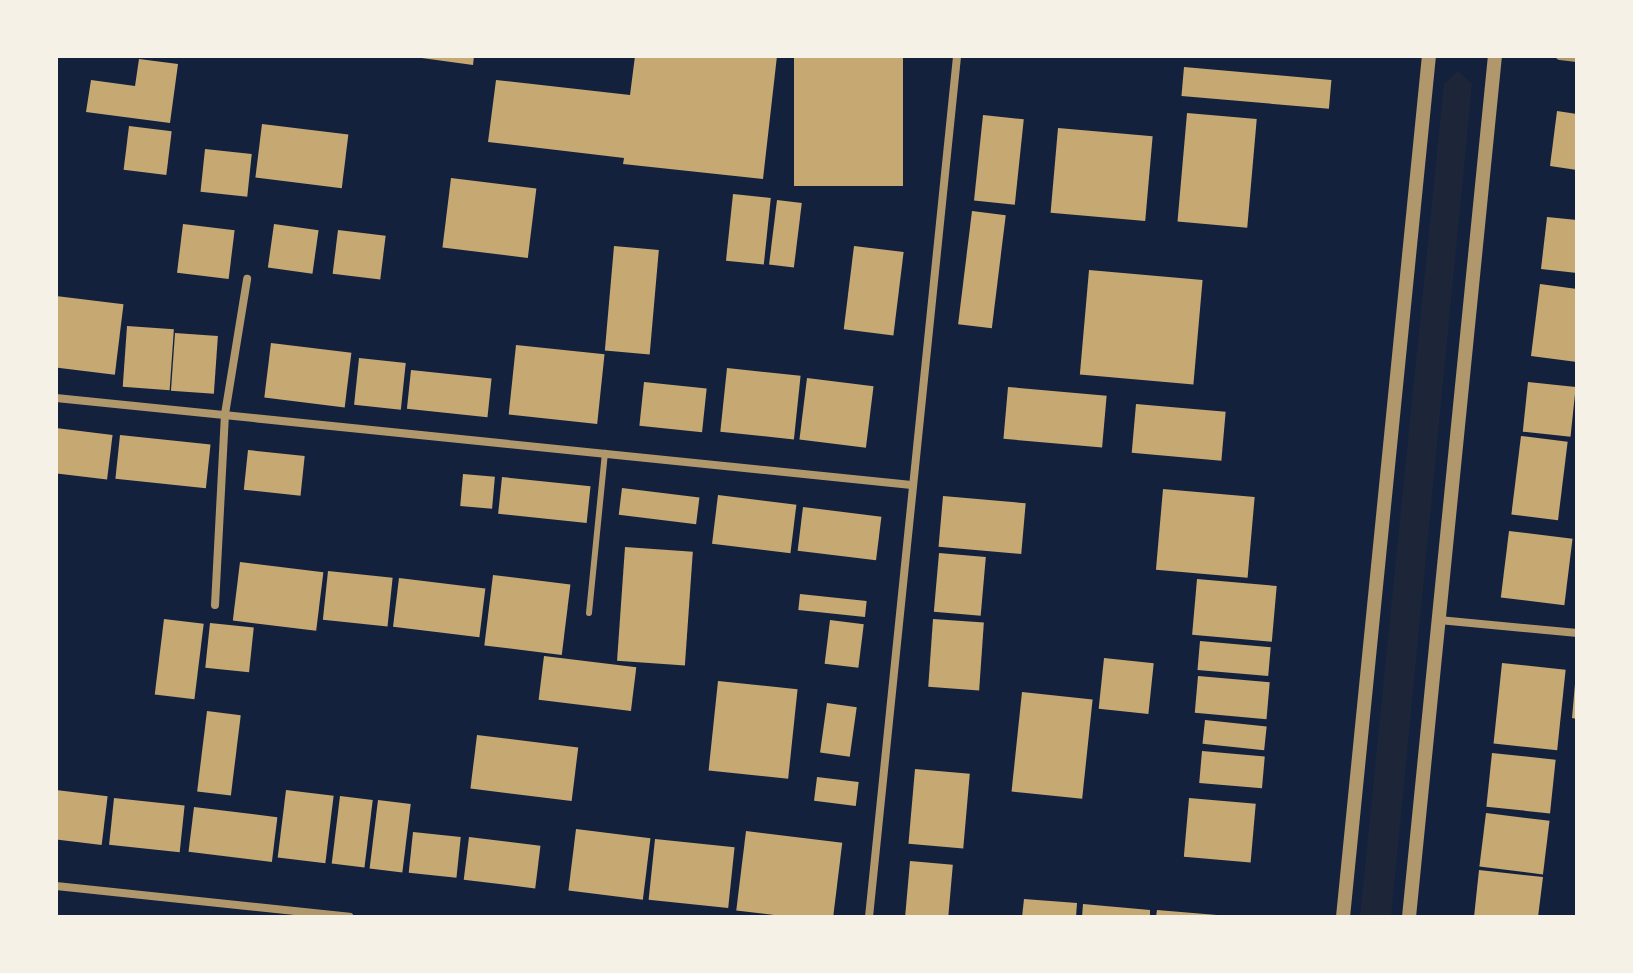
<!DOCTYPE html>
<html>
<head>
<meta charset="utf-8">
<style>
  body { margin:0 }
  #map { position:relative; width:1633px; height:973px; overflow:hidden; background:#14213d; font-family:Quicksand,sans-serif }
  div>[style] { position:absolute }
  [style*='--x'] { left:calc(var(--x)*1px); top:calc(var(--y)*1px); width:calc(var(--w)*1px); rotate:calc(var(--a)*1deg) }
  .green>* { inset:0; background:#1d2539 }
  .building>* { inset:0; background:#c6a872; transform-origin:0 0 }
  .service>* { height:6px; margin:-3px; padding:0 3px; transform-origin:3px; border-radius:3px; background:#b1986c }
  .minor>* { height:8px; margin:-4px; padding:0 4px; transform-origin:4px; border-radius:4px; background:#b1986c }
  .tertiary>* { height:14px; margin:-7px; padding:0 7px; transform-origin:7px; border-radius:7px; background:#b1986c }
  span { translate:-50% -50%; white-space:nowrap; text-align:center; line-height:1.15; -webkit-text-stroke:8px #f6f1e7; paint-order:stroke }
  .frame { position:absolute; inset:0; border:58px solid #f6f1e7; pointer-events:none }
</style>
</head>
<body>
<div id="map">
  <div class="green">
    <i style="clip-path:polygon(1458px 71px,1472px 84px,1391px 917px,1360px 917px,1444px 84px)"></i>
  </div>
  <div class="building">
    <i style="clip-path:polygon(407px 56px,474px 56px,473px 65px)"></i>
    <i style="clip-path:polygon(635px 56px,777px 56px,763px 179px,623px 164px,624px 158px,488px 142px,496px 80px,630px 95px)"></i>
    <i style="left:794px;top:56px;width:109px;height:130px"></i>
    <i style="clip-path:polygon(139px 59px,178px 64px,170px 123px,86px 112px,91px 80px,135px 86px)"></i>
    <i style="left:1184px;top:67px;width:148px;height:29px;rotate:5deg"></i>
    <i style="clip-path:polygon(1557px 111px,1577px 114px,1577px 170px,1550px 166px)"></i>
    <i style="left:1187px;top:113px;width:70px;height:109px;rotate:5deg"></i>
    <i style="left:983px;top:115px;width:41px;height:86px;rotate:6deg"></i>
    <i style="left:262px;top:124px;width:87px;height:54px;rotate:7deg"></i>
    <i style="left:129px;top:126px;width:43px;height:44px;rotate:7deg"></i>
    <i style="left:1058px;top:128px;width:95px;height:85px;rotate:5deg"></i>
    <i style="left:205px;top:149px;width:47px;height:43px;rotate:6deg"></i>
    <i style="left:451px;top:178px;width:86px;height:70px;rotate:7deg"></i>
    <i style="left:733px;top:194px;width:38px;height:67px;rotate:6deg"></i>
    <i style="left:777px;top:200px;width:25px;height:65px;rotate:7deg"></i>
    <i style="left:972px;top:211px;width:34px;height:114px;rotate:7deg"></i>
    <i style="clip-path:polygon(1547px 217px,1577px 220px,1577px 273px,1541px 269px)"></i>
    <i style="left:183px;top:224px;width:52px;height:49px;rotate:7deg"></i>
    <i style="left:274px;top:224px;width:45px;height:44px;rotate:8deg"></i>
    <i style="left:338px;top:230px;width:48px;height:44px;rotate:7deg"></i>
    <i style="left:614px;top:246px;width:45px;height:105px;rotate:5deg"></i>
    <i style="left:854px;top:246px;width:50px;height:84px;rotate:7deg"></i>
    <i style="left:1089px;top:270px;width:114px;height:105px;rotate:5deg"></i>
    <i style="clip-path:polygon(1540px 284px,1577px 289px,1577px 362px,1531px 356px)"></i>
    <i style="left:56px;top:296px;width:68px;height:71px;rotate:7deg"></i>
    <i style="left:127px;top:326px;width:47px;height:61px;rotate:4deg"></i>
    <i style="left:175px;top:333px;width:43px;height:58px;rotate:4deg"></i>
    <i style="left:271px;top:343px;width:81px;height:55px;rotate:7deg"></i>
    <i style="left:516px;top:345px;width:89px;height:70px;rotate:6deg"></i>
    <i style="left:359px;top:358px;width:47px;height:47px;rotate:6deg"></i>
    <i style="left:727px;top:368px;width:74px;height:64px;rotate:6deg"></i>
    <i style="left:411px;top:370px;width:81px;height:39px;rotate:6deg"></i>
    <i style="left:807px;top:378px;width:67px;height:62px;rotate:7deg"></i>
    <i style="left:644px;top:382px;width:63px;height:44px;rotate:6deg"></i>
    <i style="left:1528px;top:382px;width:48px;height:50px;rotate:6deg"></i>
    <i style="left:1008px;top:387px;width:99px;height:52px;rotate:5deg"></i>
    <i style="left:1136px;top:404px;width:90px;height:49px;rotate:5deg"></i>
    <i style="left:56px;top:428px;width:57px;height:45px;rotate:7deg"></i>
    <i style="left:120px;top:435px;width:91px;height:44px;rotate:6deg"></i>
    <i style="left:1521px;top:436px;width:47px;height:79px;rotate:7deg"></i>
    <i style="left:248px;top:450px;width:57px;height:40px;rotate:6deg"></i>
    <i style="left:463px;top:474px;width:32px;height:32px;rotate:5deg"></i>
    <i style="left:502px;top:477px;width:89px;height:37px;rotate:6deg"></i>
    <i style="left:622px;top:488px;width:78px;height:27px;rotate:7deg"></i>
    <i style="left:1163px;top:489px;width:92px;height:81px;rotate:5deg"></i>
    <i style="left:718px;top:495px;width:79px;height:49px;rotate:7deg"></i>
    <i style="left:943px;top:496px;width:83px;height:51px;rotate:5deg"></i>
    <i style="left:803px;top:507px;width:79px;height:44px;rotate:7deg"></i>
    <i style="left:1509px;top:531px;width:64px;height:67px;rotate:7deg"></i>
    <i style="left:625px;top:547px;width:68px;height:114px;rotate:4deg"></i>
    <i style="left:939px;top:553px;width:47px;height:59px;rotate:5deg"></i>
    <i style="left:240px;top:562px;width:84px;height:59px;rotate:7deg"></i>
    <i style="left:328px;top:571px;width:65px;height:49px;rotate:6deg"></i>
    <i style="left:493px;top:575px;width:78px;height:71px;rotate:7deg"></i>
    <i style="left:399px;top:578px;width:87px;height:49px;rotate:7deg"></i>
    <i style="left:1197px;top:579px;width:80px;height:56px;rotate:5deg"></i>
    <i style="left:800px;top:594px;width:67px;height:16px;rotate:6deg"></i>
    <i style="left:164px;top:619px;width:40px;height:76px;rotate:7deg"></i>
    <i style="left:933px;top:619px;width:51px;height:68px;rotate:4deg"></i>
    <i style="left:830px;top:620px;width:34px;height:44px;rotate:7deg"></i>
    <i style="left:210px;top:623px;width:44px;height:45px;rotate:6deg"></i>
    <i style="left:1200px;top:641px;width:71px;height:29px;rotate:5deg"></i>
    <i style="left:544px;top:656px;width:93px;height:44px;rotate:7deg"></i>
    <i style="left:1104px;top:658px;width:50px;height:51px;rotate:6deg"></i>
    <i style="left:1502px;top:663px;width:64px;height:81px;rotate:6deg"></i>
    <i style="left:1198px;top:676px;width:72px;height:37px;rotate:5deg"></i>
    <i style="left:718px;top:681px;width:80px;height:90px;rotate:6deg"></i>
    <i style="clip-path:polygon(1575px 684px,1577px 684px,1577px 719px,1572px 718px)"></i>
    <i style="left:1022px;top:692px;width:71px;height:100px;rotate:6deg"></i>
    <i style="left:827px;top:703px;width:30px;height:50px;rotate:8deg"></i>
    <i style="left:207px;top:711px;width:34px;height:81px;rotate:7deg"></i>
    <i style="left:1205px;top:720px;width:62px;height:24px;rotate:6deg"></i>
    <i style="left:477px;top:735px;width:102px;height:54px;rotate:7deg"></i>
    <i style="left:1202px;top:751px;width:63px;height:32px;rotate:5deg"></i>
    <i style="left:1492px;top:753px;width:64px;height:54px;rotate:6deg"></i>
    <i style="left:915px;top:769px;width:55px;height:75px;rotate:5deg"></i>
    <i style="left:817px;top:777px;width:42px;height:24px;rotate:7deg"></i>
    <i style="left:56px;top:790px;width:52px;height:49px;rotate:7deg"></i>
    <i style="left:286px;top:790px;width:48px;height:68px;rotate:7deg"></i>
    <i style="left:340px;top:796px;width:33px;height:68px;rotate:7deg"></i>
    <i style="left:114px;top:798px;width:71px;height:47px;rotate:6deg"></i>
    <i style="left:1189px;top:798px;width:67px;height:59px;rotate:5deg"></i>
    <i style="left:378px;top:800px;width:33px;height:69px;rotate:7deg"></i>
    <i style="left:194px;top:807px;width:84px;height:45px;rotate:7deg"></i>
    <i style="left:1486px;top:813px;width:64px;height:54px;rotate:7deg"></i>
    <i style="left:576px;top:829px;width:75px;height:62px;rotate:7deg"></i>
    <i style="left:746px;top:831px;width:97px;height:80px;rotate:7deg"></i>
    <i style="left:413px;top:832px;width:48px;height:41px;rotate:6deg"></i>
    <i style="left:469px;top:837px;width:72px;height:43px;rotate:7deg"></i>
    <i style="left:655px;top:839px;width:80px;height:61px;rotate:6deg"></i>
    <i style="left:910px;top:861px;width:43px;height:56px;rotate:5deg"></i>
    <i style="clip-path:polygon(1479px 870px,1543px 877px,1538px 917px,1474px 917px)"></i>
    <i style="clip-path:polygon(1024px 899px,1077px 903px,1076px 917px,1022px 917px)"></i>
    <i style="clip-path:polygon(1083px 904px,1150px 910px,1150px 917px,1082px 917px)"></i>
    <i style="clip-path:polygon(1157px 910px,1217px 915px,1217px 917px,1156px 917px)"></i>
  </div>
  <div class="service">
    <i style="--x:589;--y:613;--w:161;--a:-84.3"></i>
  </div>
  <div class="minor">
    <i style="--x:1560;--y:56;--w:17;--a:7"></i>
    <i style="--x:56;--y:398;--w:860;--a:5.8"></i>
    <i style="--x:215;--y:605;--w:191;--a:-87"></i>
    <i style="--x:225;--y:414;--w:137;--a:-80.7"></i>
    <i style="--x:1439;--y:620;--w:139;--a:5.4"></i>
    <i style="--x:56;--y:886;--w:295;--a:6"></i>
    <i style="--x:869;--y:917;--w:865;--a:-84.16"></i>
  </div>
  <div class="tertiary">
    <i style="--x:1343;--y:917;--w:865;--a:-84.3"></i>
    <i style="--x:1409;--y:917;--w:865;--a:-84.3"></i>
  </div>
  <div class="frame"></div>
</div>
</body>
</html>
